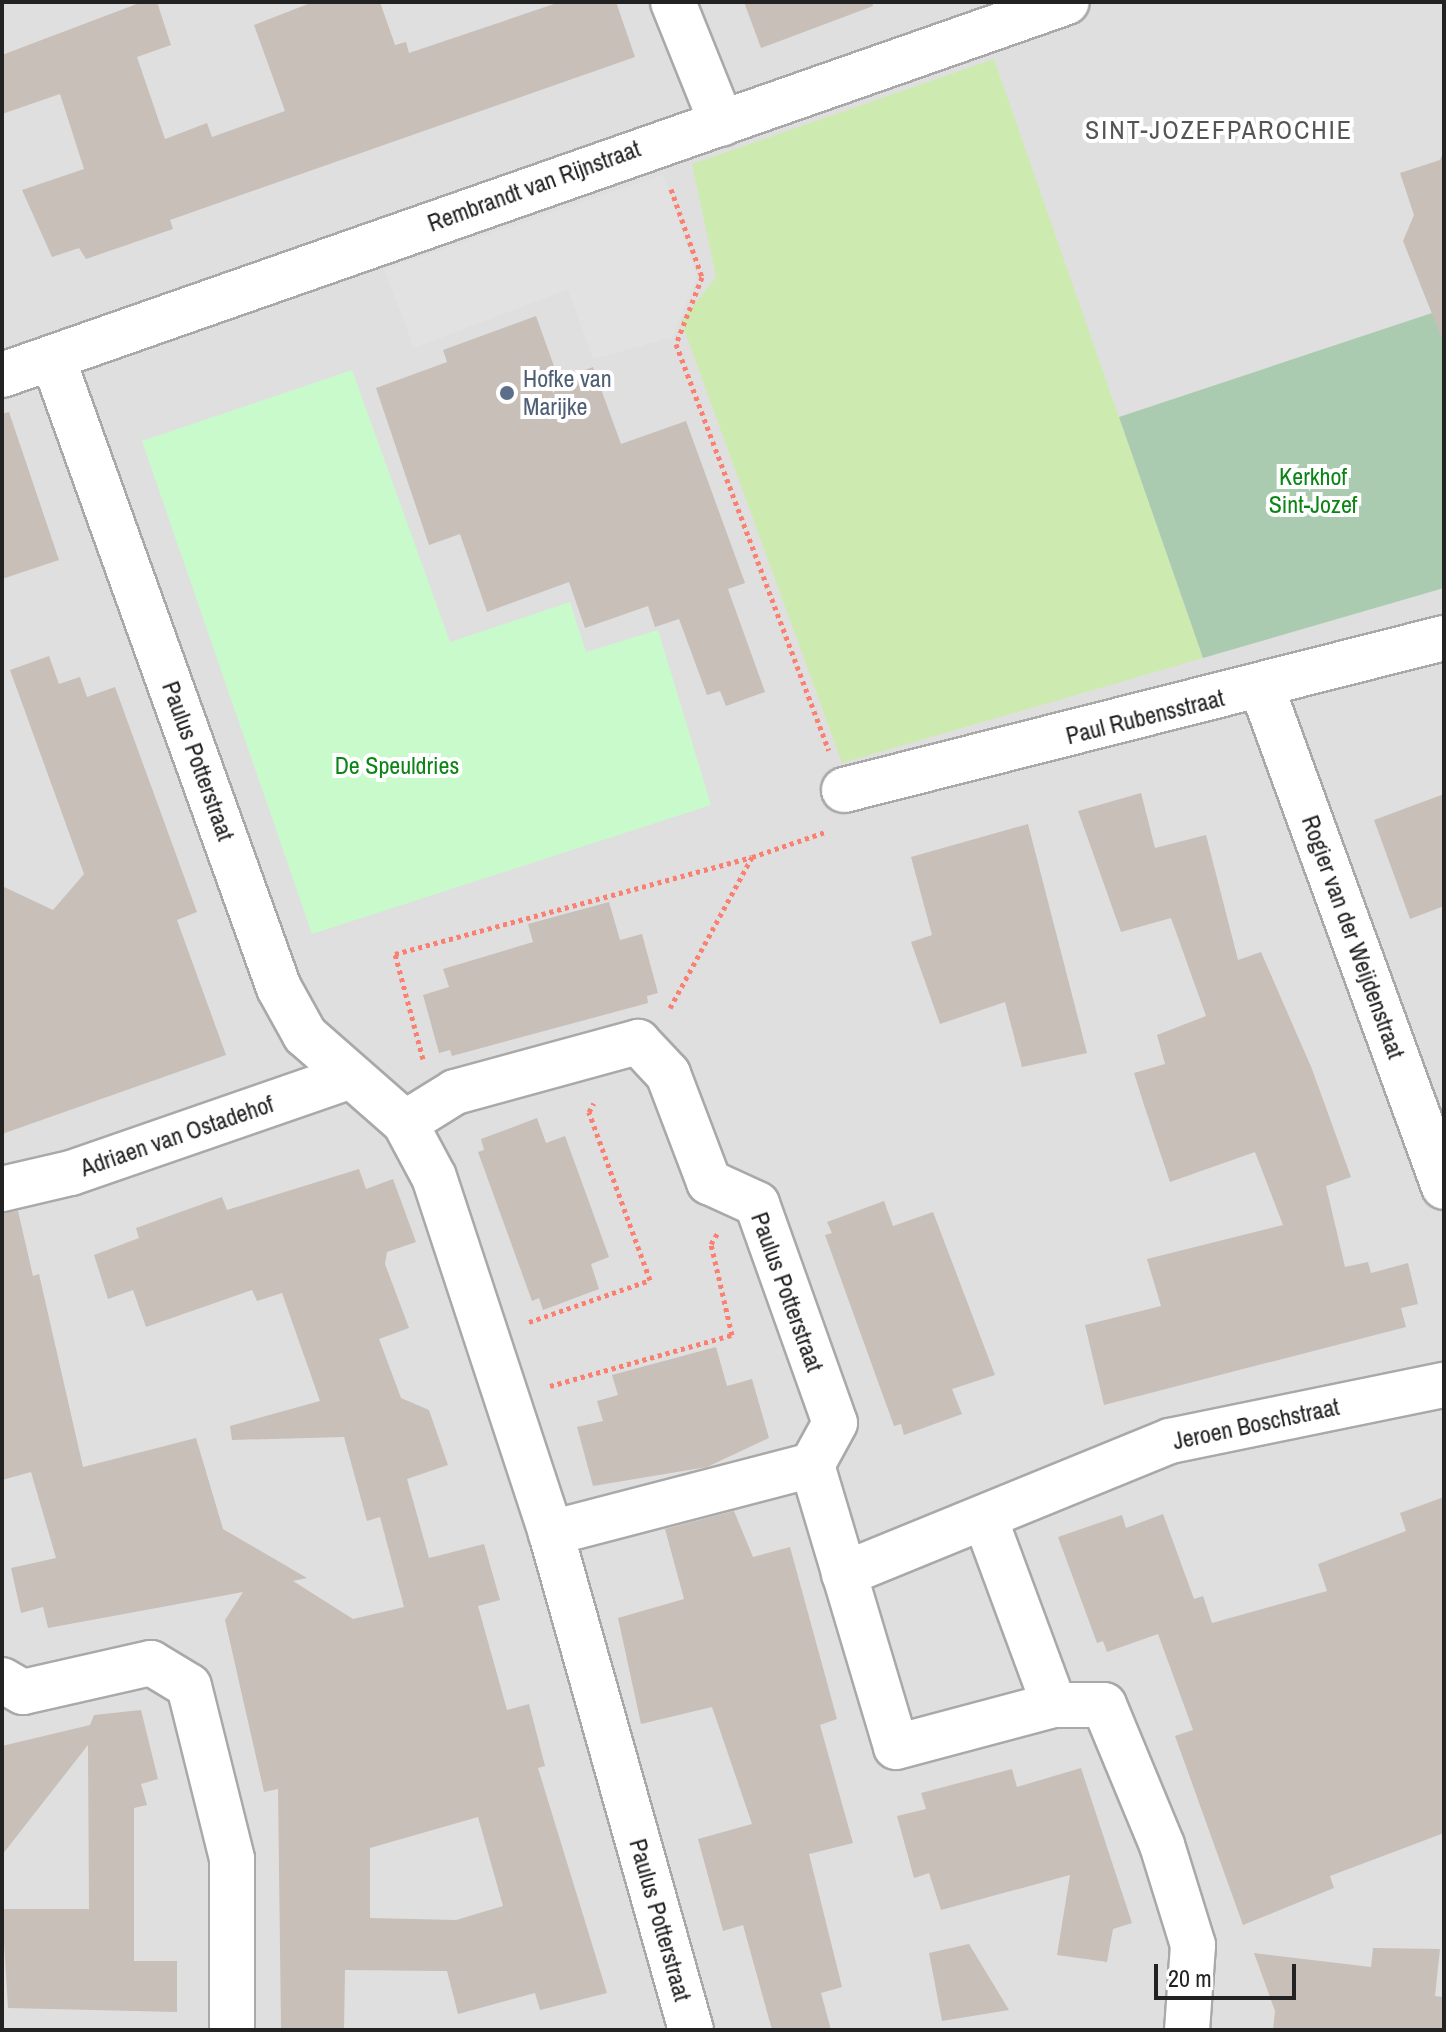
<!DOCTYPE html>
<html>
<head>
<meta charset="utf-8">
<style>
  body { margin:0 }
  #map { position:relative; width:1446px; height:2032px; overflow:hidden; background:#f2efe9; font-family:"Archivo Narrow",sans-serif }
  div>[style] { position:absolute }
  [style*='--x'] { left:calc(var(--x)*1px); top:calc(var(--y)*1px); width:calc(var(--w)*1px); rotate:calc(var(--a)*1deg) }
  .residential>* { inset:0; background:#e0dfdf; transform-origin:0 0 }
  .grass>* { inset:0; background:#cdebb0 }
  .cemetery>* { inset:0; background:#aacbaf }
  .park>* { inset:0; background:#c8facc }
  .parking>* { inset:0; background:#e2e2e2 }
  .building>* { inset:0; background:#c7bfb8 }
  .path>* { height:5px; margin-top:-2.5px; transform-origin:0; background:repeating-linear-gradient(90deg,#fa8072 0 4px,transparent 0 8px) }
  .roads { filter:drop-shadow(2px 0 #a9a9a9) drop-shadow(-2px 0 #a9a9a9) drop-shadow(0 2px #a9a9a9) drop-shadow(0 -2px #a9a9a9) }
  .minor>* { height:44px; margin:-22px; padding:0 22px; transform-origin:22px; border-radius:22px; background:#fff }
  .dots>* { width:22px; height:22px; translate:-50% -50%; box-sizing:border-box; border:4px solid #fff; border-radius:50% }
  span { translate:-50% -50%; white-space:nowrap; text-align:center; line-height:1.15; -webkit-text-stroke:8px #fff; paint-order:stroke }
  .street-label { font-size:24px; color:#222 }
  .service-label { font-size:24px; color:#4e5e75 }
  .left { translate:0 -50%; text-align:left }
  .park-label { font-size:24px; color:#0c8416 }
  .neighbourhood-label { font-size:26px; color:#555; letter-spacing:2px }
  .frame { position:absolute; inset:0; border:4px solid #222; pointer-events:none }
  .scale { position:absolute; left:1154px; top:1964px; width:142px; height:36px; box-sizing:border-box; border:4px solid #222; border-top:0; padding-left:10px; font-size:24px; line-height:28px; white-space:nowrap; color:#222; -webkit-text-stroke:6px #fff; paint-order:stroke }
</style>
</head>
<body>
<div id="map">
  <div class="residential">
    <i style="left:2px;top:2px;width:1442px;height:2028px"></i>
  </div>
  <div class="grass">
    <i style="clip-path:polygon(994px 59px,1203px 658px,842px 763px,681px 321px,716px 277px,692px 164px)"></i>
  </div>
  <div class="cemetery">
    <i style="clip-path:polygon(1444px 309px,1444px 588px,1203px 658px,1119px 417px)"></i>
  </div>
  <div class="park">
    <i style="clip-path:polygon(352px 370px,450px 642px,570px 602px,586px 652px,658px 630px,711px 805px,312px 934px,142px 441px)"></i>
  </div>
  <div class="parking">
    <i style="clip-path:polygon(663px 175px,697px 277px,672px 337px,593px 359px,568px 289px,414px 348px,384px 269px)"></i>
  </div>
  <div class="building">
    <i style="clip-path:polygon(142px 2px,157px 2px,171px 45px,137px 57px,165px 139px,207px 123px,212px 137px,285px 111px,254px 25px,313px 2px,380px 2px,395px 45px,406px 42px,409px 53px,560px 2px,616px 2px,635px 57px,170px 220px,173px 229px,86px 259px,79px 248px,52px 257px,22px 190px,84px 169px,60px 94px,2px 114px,2px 55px)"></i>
    <i style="clip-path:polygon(744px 2px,872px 2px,873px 6px,761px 48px)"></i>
    <i style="clip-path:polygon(1444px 150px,1444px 339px,1442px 339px,1403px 241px,1414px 215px,1400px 173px,1440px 160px)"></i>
    <i style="clip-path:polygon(536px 316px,559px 380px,593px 367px,621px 444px,686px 421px,745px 583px,728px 589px,765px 692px,726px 706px,720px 691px,707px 695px,679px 619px,655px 627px,648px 606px,585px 628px,569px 582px,487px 612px,460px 534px,429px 545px,376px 388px,447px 362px,443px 350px)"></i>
    <i style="clip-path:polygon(9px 412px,59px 560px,2px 579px,2px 414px)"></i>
    <i style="clip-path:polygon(49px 656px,59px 684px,80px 677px,87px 697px,115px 687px,197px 912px,177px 920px,226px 1055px,2px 1134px,2px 886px,53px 910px,84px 874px,10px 670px)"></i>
    <i style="clip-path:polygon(1141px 793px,1155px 848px,1206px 835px,1238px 960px,1261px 952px,1312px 1069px,1351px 1177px,1326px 1186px,1345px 1267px,1368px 1262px,1371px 1273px,1408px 1263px,1418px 1304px,1401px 1308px,1406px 1327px,1104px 1405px,1085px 1325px,1161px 1306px,1147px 1259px,1283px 1225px,1255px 1152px,1170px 1182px,1144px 1105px,1134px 1073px,1165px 1064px,1157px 1035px,1206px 1016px,1171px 918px,1121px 932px,1078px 811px)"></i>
    <i style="clip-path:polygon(1444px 794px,1444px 906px,1410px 919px,1374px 820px)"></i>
    <i style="clip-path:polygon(1028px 824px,1087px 1053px,1022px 1067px,1005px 1002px,940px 1024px,911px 942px,932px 935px,911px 857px)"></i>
    <i style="clip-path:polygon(609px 902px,620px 940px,642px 934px,658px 993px,647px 996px,648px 1003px,452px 1056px,450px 1050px,439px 1053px,423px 995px,449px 987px,443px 969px,533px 942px,528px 924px)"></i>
    <i style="clip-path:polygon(537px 1118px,546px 1143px,565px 1136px,609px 1257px,591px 1264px,599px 1289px,543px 1310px,539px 1298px,532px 1301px,478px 1152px,484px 1150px,481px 1139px)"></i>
    <i style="clip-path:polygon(evenodd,359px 1169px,366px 1189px,393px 1179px,416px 1242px,387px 1252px,385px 1264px,409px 1328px,379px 1339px,401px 1398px,429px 1410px,448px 1465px,407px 1479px,429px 1558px,484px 1544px,500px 1600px,478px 1606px,507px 1710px,529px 1704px,545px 1766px,538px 1768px,607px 1993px,540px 2010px,535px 1993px,458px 2014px,447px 1971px,345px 1970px,344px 2030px,281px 2030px,278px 1789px,264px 1792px,225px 1620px,243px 1592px,48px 1628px,43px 1607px,21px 1613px,11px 1568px,56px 1558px,31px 1472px,2px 1480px,2px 1213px,18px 1211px,33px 1276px,39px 1274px,83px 1467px,196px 1438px,223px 1529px,307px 1578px,293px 1581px,353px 1619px,404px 1607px,380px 1517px,367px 1521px,344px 1437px,232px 1440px,230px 1426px,320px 1401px,282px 1293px,257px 1301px,252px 1290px,146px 1327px,133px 1290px,108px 1299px,94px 1255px,139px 1238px,136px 1228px,222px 1197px,227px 1210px,359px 1169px,478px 1817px,503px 1906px,456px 1920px,370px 1918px,370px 1848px,478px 1817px)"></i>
    <i style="clip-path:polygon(884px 1201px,893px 1226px,933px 1212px,995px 1375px,952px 1389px,962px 1414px,904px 1435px,901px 1424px,894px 1426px,825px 1235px,832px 1233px,827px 1222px)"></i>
    <i style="clip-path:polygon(716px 1347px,727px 1386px,752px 1379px,769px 1438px,707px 1467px,593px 1486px,577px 1427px,603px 1421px,597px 1401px,618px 1395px,612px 1375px)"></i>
    <i style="clip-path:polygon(1444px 1497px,1444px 1833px,1330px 1876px,1334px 1888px,1243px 1925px,1175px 1736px,1193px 1730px,1158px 1634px,1107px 1652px,1103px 1641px,1097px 1643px,1058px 1537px,1122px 1515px,1126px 1528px,1163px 1514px,1194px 1599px,1203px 1596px,1212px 1623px,1327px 1591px,1318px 1564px,1406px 1531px,1400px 1513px)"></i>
    <i style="clip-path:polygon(734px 1511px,753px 1557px,790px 1547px,837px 1719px,820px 1725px,853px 1843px,809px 1854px,842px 1987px,821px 1993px,831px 2030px,772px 2030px,743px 1925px,723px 1931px,698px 1839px,752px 1824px,712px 1707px,641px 1724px,618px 1618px,684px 1599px,665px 1529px)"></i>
    <i style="clip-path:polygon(141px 1710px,158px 1779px,141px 1784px,147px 1805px,134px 1808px,134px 1961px,177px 1961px,177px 2012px,8px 2008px,2px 1909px,89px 1909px,88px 1745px,2px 1855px,2px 1746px,90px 1725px,94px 1715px)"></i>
    <i style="clip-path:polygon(1081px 1768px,1132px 1923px,1113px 1929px,1107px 1962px,1057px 1955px,1070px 1875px,941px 1910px,929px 1873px,914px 1878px,897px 1816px,926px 1809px,921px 1793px,1012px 1769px,1017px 1787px)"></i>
    <i style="clip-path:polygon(969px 1944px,1009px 2010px,942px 2021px,929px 1953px)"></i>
    <i style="clip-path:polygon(1373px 1948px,1440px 1949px,1435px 1996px,1444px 1997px,1444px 2030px,1273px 2030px,1275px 2011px,1254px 1953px,1371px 1967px)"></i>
  </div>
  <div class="path">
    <i style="--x:671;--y:189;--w:93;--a:70.6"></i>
    <i style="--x:702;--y:277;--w:72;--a:111.2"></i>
    <i style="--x:676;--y:344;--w:434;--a:69.4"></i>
    <i style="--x:670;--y:1008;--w:172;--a:-61.5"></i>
    <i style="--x:752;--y:857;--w:77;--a:-18.9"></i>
    <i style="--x:423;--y:1059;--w:109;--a:-104.9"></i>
    <i style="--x:395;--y:954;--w:369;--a:-15.2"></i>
    <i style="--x:529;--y:1322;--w:128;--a:-19.1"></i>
    <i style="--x:650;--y:1280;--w:179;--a:-110"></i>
    <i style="--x:589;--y:1112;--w:10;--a:-61"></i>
    <i style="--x:550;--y:1386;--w:189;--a:-15.7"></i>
    <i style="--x:732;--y:1335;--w:93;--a:-103"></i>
    <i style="--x:711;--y:1244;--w:12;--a:-59"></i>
  </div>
  <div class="roads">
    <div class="minor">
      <i style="--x:673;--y:2;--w:131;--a:68.1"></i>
      <i style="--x:53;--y:359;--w:668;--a:70.24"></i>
      <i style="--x:279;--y:988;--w:54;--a:61"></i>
      <i style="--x:305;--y:1035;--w:133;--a:41.3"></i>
      <i style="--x:405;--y:1123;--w:61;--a:61.8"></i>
      <i style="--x:434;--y:1177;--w:375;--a:71.8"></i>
      <i style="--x:551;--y:1533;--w:516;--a:74.27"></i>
      <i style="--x:2;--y:375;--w:1128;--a:-19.3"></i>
      <i style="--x:1262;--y:688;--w:531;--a:69.96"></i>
      <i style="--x:844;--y:790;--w:619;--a:-14.22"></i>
      <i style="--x:405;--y:1123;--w:59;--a:-31.8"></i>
      <i style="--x:455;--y:1092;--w:190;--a:-15.3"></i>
      <i style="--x:638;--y:1042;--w:44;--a:46.8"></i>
      <i style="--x:668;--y:1074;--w:116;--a:69.2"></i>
      <i style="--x:709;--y:1182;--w:53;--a:24.6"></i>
      <i style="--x:757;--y:1204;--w:232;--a:70.4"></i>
      <i style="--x:835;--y:1423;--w:48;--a:118.7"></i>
      <i style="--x:812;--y:1465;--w:270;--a:165.4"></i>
      <i style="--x:2;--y:1189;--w:71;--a:-13.1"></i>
      <i style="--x:71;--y:1173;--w:296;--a:-19.1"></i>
      <i style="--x:812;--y:1465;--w:294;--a:73.4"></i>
      <i style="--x:896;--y:1747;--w:163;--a:-14.9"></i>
      <i style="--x:1054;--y:1705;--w:50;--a:0"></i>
      <i style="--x:1104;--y:1705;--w:152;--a:67.5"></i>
      <i style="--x:1162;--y:1845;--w:105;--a:72.8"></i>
      <i style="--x:1193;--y:1945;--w:85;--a:94"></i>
      <i style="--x:986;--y:1521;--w:196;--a:69.7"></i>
      <i style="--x:844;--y:1574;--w:352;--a:-22.2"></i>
      <i style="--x:1170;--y:1441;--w:280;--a:-11.6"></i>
      <i style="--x:2;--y:1680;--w:24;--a:30"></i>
      <i style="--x:23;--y:1692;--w:131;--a:-12.8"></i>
      <i style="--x:151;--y:1663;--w:44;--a:31.2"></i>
      <i style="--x:189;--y:1686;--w:178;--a:76"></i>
      <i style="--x:232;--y:1859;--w:171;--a:90"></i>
    </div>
  </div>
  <div class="dots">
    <i style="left:507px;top:393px;background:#5c6f8a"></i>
  </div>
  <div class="street-label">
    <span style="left:534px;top:186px;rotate:-20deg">Rembrandt van Rijnstraat</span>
    <span style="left:1145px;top:717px;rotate:-14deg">Paul Rubensstraat</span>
    <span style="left:198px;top:761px;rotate:70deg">Paulus Potterstraat</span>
    <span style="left:1353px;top:937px;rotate:70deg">Rogier van der Weijdenstraat</span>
    <span style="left:177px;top:1136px;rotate:-19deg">Adriaen van Ostadehof</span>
    <span style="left:787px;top:1292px;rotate:70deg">Paulus Potterstraat</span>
    <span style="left:1256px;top:1424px;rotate:-12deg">Jeroen Boschstraat</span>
    <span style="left:660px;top:1920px;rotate:74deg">Paulus Potterstraat</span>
  </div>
  <div class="service-label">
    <span class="left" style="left:523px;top:393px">Hofke van<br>Marijke</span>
  </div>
  <div class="park-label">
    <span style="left:1313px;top:491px">Kerkhof<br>Sint-Jozef</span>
    <span style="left:397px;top:766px">De Speuldries</span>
  </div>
  <div class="neighbourhood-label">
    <span style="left:1219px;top:130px">SINT-JOZEFPAROCHIE</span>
  </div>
  <div class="frame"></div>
  <div class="scale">20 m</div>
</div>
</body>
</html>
